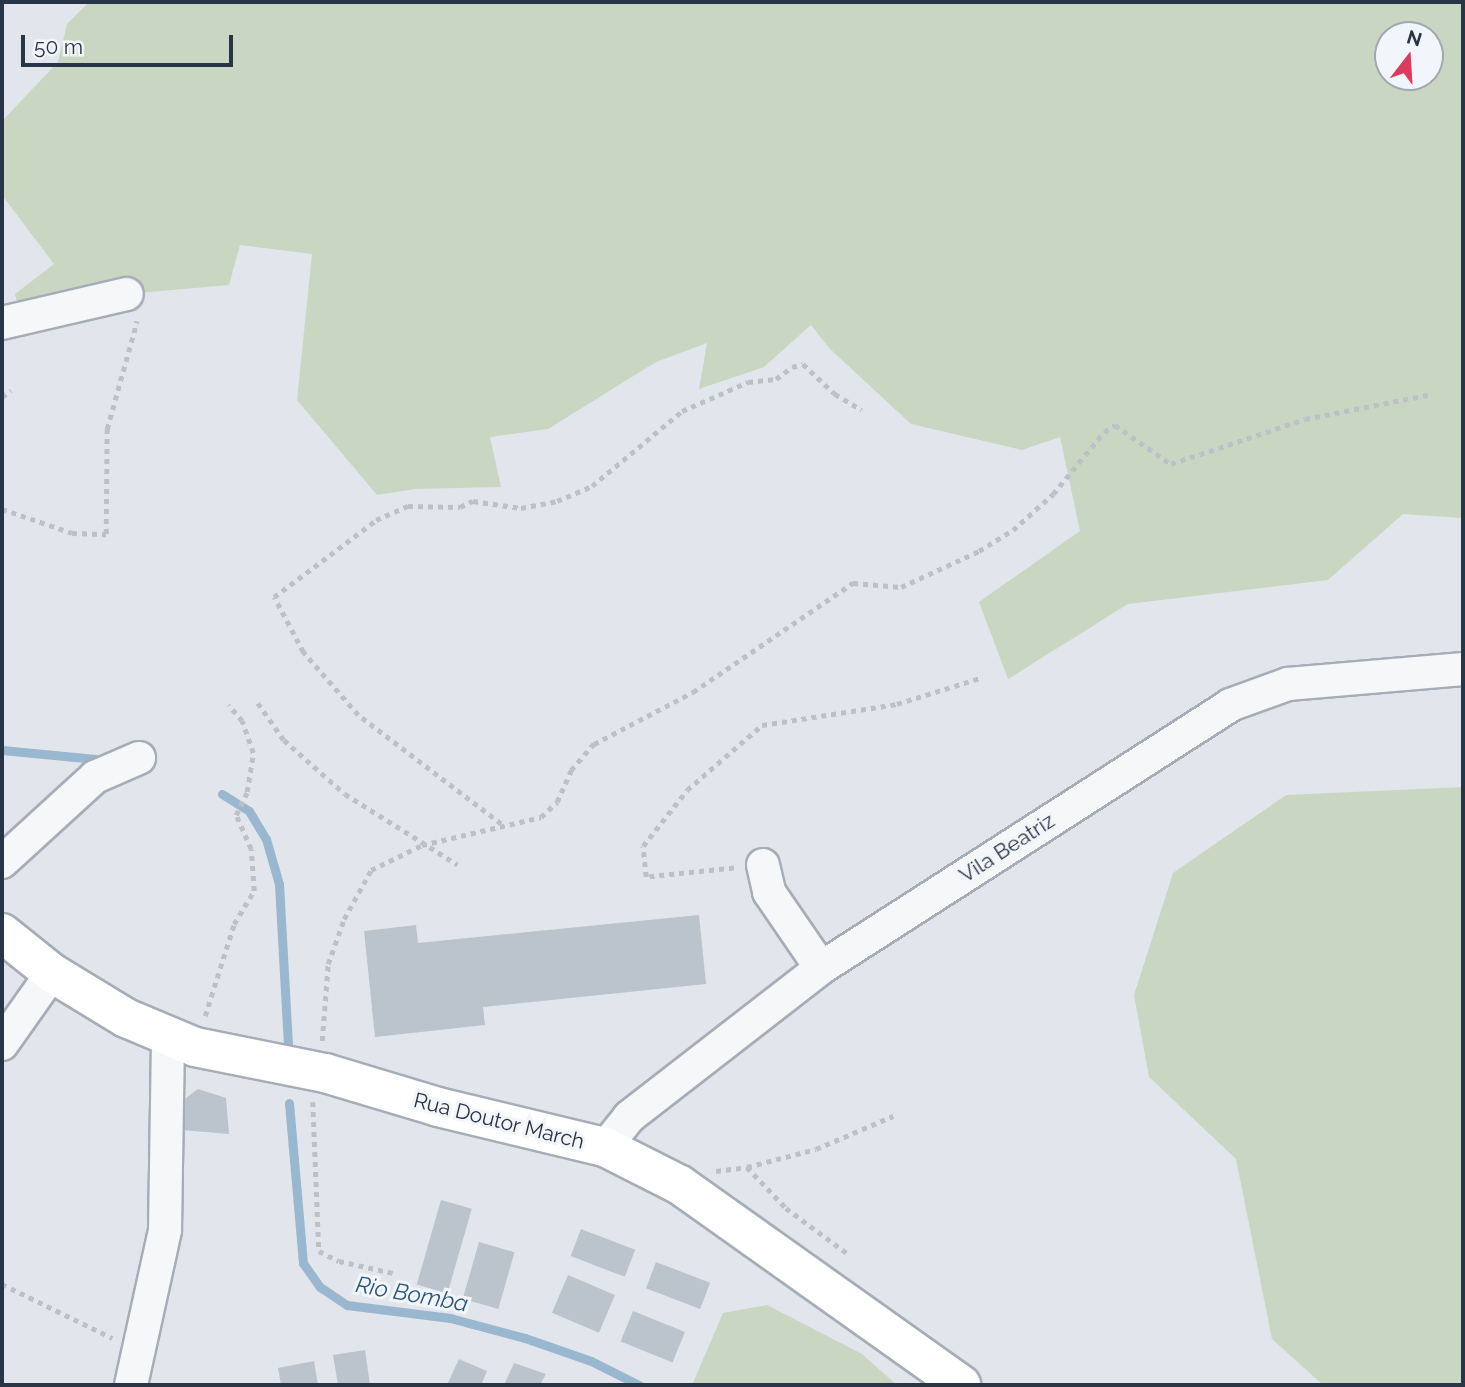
<!DOCTYPE html>
<html>
<head>
<meta charset="utf-8">
<style>
  body { margin:0 }
  #map { position:relative; width:1465px; height:1387px; overflow:hidden; background:#e2e6ec; font-family:Raleway,sans-serif }
  div>[style] { position:absolute }
  [style*='--x'] { left:calc(var(--x)*1px); top:calc(var(--y)*1px); width:calc(var(--w)*1px); rotate:calc(var(--a)*1deg) }
  .green>* { inset:0; background:#c9d6c2 }
  .stream>* { height:9px; margin:-4.5px; padding:0 4.5px; transform-origin:4.5px; border-radius:4.5px; background:#99b7cf }
  .building>* { inset:0; background:#bbc3cc; transform-origin:0 0 }
  .path>* { height:4.5px; margin-top:-2.25px; transform-origin:0; background:repeating-linear-gradient(90deg,#bcc1c7 0 5px,transparent 0 10px) }
  .roads { filter:drop-shadow(2px 0 #a6adb7) drop-shadow(-2px 0 #a6adb7) drop-shadow(0 2px #a6adb7) drop-shadow(0 -2px #a6adb7) }
  .minor>* { height:32px; margin:-16px; padding:0 16px; transform-origin:16px; border-radius:16px; background:#f5f7f9 }
  .major>* { height:38px; margin:-19px; padding:0 19px; transform-origin:19px; border-radius:19px; background:#fff }
  span { translate:-50% -50%; white-space:nowrap; text-align:center; line-height:1.15; -webkit-text-stroke:6px #f2f5f9; paint-order:stroke }
  .street-label { font-size:21px; color:#283546 }
  .water-label { font-size:23px; color:#2d577e; font-style:italic }
  .frame { position:absolute; inset:0; border:4px solid #283546; pointer-events:none }
  .north { position:absolute; left:1374px; top:21px; width:70px; height:70px; box-sizing:border-box; background:#f2f5f9; border:2px solid #a1a8b1; border-radius:50%; rotate:17deg; font-size:19px; font-weight:700; line-height:28px; text-align:center; color:#283546 }
  .north::after { content:''; display:block; margin:auto; width:24px; height:32px; background:#dc3b5f; clip-path:polygon(50% 0,100% 100%,50% 72%,0 100%) }
  .scale { position:absolute; left:21px; top:35px; width:212px; height:32px; box-sizing:border-box; border:4px solid #283546; border-top:0; padding-left:9px; font-size:21px; line-height:24px; white-space:nowrap; color:#283546; -webkit-text-stroke:5px #f2f5f9; paint-order:stroke }
</style>
</head>
<body>
<div id="map">
  <div class="green">
    <i style="clip-path:polygon(evenodd,89px 2px,1463px 2px,1463px 518px,1403px 514px,1328px 580px,1128px 604px,1008px 679px,979px 602px,1080px 531px,1060px 437px,1022px 450px,911px 424px,830px 349px,811px 325px,764px 367px,699px 389px,707px 343px,656px 362px,548px 429px,490px 437px,501px 487px,415px 489px,377px 495px,297px 400px,312px 254px,240px 245px,229px 285px,127px 294px,21px 318px,15px 294px,54px 264px,2px 195px,2px 121px,58px 62px,67px 24px,89px 2px,1388px 35px,1430px 35px,1430px 77px,1388px 77px,1388px 35px)"></i>
    <i style="clip-path:polygon(1463px 787px,1463px 1385px,1323px 1385px,1272px 1339px,1236px 1159px,1149px 1077px,1134px 995px,1173px 873px,1286px 795px)"></i>
    <i style="clip-path:polygon(767px 1305px,862px 1354px,897px 1385px,692px 1385px,723px 1313px)"></i>
  </div>
  <div class="stream">
    <i style="--x:2;--y:750;--w:94;--a:5.5"></i>
    <i style="--x:222;--y:794;--w:32;--a:32"></i>
    <i style="--x:249;--y:811;--w:33;--a:59"></i>
    <i style="--x:266;--y:839;--w:47;--a:73.9"></i>
    <i style="--x:279;--y:884;--w:163;--a:86.8"></i>
    <i style="--x:289;--y:1103;--w:161;--a:85"></i>
    <i style="--x:303;--y:1263;--w:29;--a:55"></i>
    <i style="--x:320;--y:1287;--w:32;--a:34"></i>
    <i style="--x:347;--y:1305;--w:104;--a:7.2"></i>
    <i style="--x:450;--y:1318;--w:78;--a:14.9"></i>
    <i style="--x:525;--y:1338;--w:70;--a:19.2"></i>
    <i style="--x:591;--y:1361;--w:54;--a:26.6"></i>
  </div>
  <div class="building">
    <i style="clip-path:polygon(699px 915px,706px 984px,483px 1007px,485px 1025px,375px 1037px,364px 931px,416px 925px,418px 943px)"></i>
    <i style="clip-path:polygon(198px 1089px,226px 1098px,229px 1134px,182px 1130px,182px 1101px)"></i>
    <i style="left:441px;top:1200px;width:32px;height:88px;rotate:16deg"></i>
    <i style="left:581px;top:1229px;width:58px;height:29px;rotate:21deg"></i>
    <i style="left:479px;top:1242px;width:37px;height:59px;rotate:16deg"></i>
    <i style="left:656px;top:1262px;width:58px;height:28px;rotate:21deg"></i>
    <i style="left:568px;top:1275px;width:51px;height:41px;rotate:23deg"></i>
    <i style="left:633px;top:1311px;width:56px;height:33px;rotate:22deg"></i>
    <i style="clip-path:polygon(365px 1350px,370px 1385px,338px 1385px,333px 1355px)"></i>
    <i style="clip-path:polygon(459px 1359px,487px 1371px,481px 1385px,447px 1385px)"></i>
    <i style="clip-path:polygon(314px 1361px,318px 1385px,281px 1385px,278px 1368px)"></i>
    <i style="clip-path:polygon(514px 1363px,546px 1374px,540px 1385px,504px 1385px)"></i>
  </div>
  <div class="path">
    <i style="--x:2;--y:397;--w:11;--a:-38"></i>
    <i style="--x:2;--y:509;--w:74;--a:18.9"></i>
    <i style="--x:72;--y:533;--w:34;--a:2"></i>
    <i style="--x:106;--y:534;--w:105;--a:-89.5"></i>
    <i style="--x:107;--y:429;--w:112;--a:-74.5"></i>
    <i style="--x:258;--y:703;--w:45;--a:54.9"></i>
    <i style="--x:284;--y:740;--w:81;--a:41.5"></i>
    <i style="--x:345;--y:794;--w:133;--a:32.1"></i>
    <i style="--x:501;--y:824;--w:180;--a:-142.7"></i>
    <i style="--x:358;--y:715;--w:84;--a:-131.1"></i>
    <i style="--x:303;--y:652;--w:62;--a:-117.8"></i>
    <i style="--x:274;--y:597;--w:128;--a:-37"></i>
    <i style="--x:376;--y:520;--w:35;--a:-24"></i>
    <i style="--x:408;--y:506;--w:52;--a:1.1"></i>
    <i style="--x:460;--y:507;--w:14;--a:-25"></i>
    <i style="--x:473;--y:501;--w:49;--a:8.3"></i>
    <i style="--x:521;--y:508;--w:37;--a:-11"></i>
    <i style="--x:557;--y:501;--w:38;--a:-23"></i>
    <i style="--x:592;--y:486;--w:117;--a:-39.8"></i>
    <i style="--x:682;--y:411;--w:72;--a:-23.7"></i>
    <i style="--x:748;--y:382;--w:28;--a:-6"></i>
    <i style="--x:776;--y:379;--w:20;--a:-37"></i>
    <i style="--x:792;--y:367;--w:11;--a:-15"></i>
    <i style="--x:803;--y:364;--w:44;--a:43.2"></i>
    <i style="--x:835;--y:394;--w:31;--a:31"></i>
    <i style="--x:734;--y:868;--w:88;--a:174.2"></i>
    <i style="--x:646;--y:877;--w:31;--a:-96"></i>
    <i style="--x:643;--y:846;--w:71;--a:-51.8"></i>
    <i style="--x:687;--y:790;--w:99;--a:-40.9"></i>
    <i style="--x:762;--y:725;--w:137;--a:-8.8"></i>
    <i style="--x:897;--y:704;--w:90;--a:-17.4"></i>
    <i style="--x:205;--y:1016;--w:96;--a:-72.5"></i>
    <i style="--x:234;--y:924;--w:39;--a:-59"></i>
    <i style="--x:254;--y:891;--w:42;--a:-94.1"></i>
    <i style="--x:251;--y:849;--w:37;--a:-114"></i>
    <i style="--x:236;--y:815;--w:25;--a:-64"></i>
    <i style="--x:247;--y:792;--w:39;--a:-81"></i>
    <i style="--x:253;--y:753;--w:34;--a:-109"></i>
    <i style="--x:242;--y:721;--w:21;--a:-131"></i>
    <i style="--x:322;--y:1041;--w:77;--a:-85.5"></i>
    <i style="--x:328;--y:964;--w:48;--a:-70.4"></i>
    <i style="--x:344;--y:919;--w:56;--a:-61.1"></i>
    <i style="--x:371;--y:870;--w:57;--a:-26.1"></i>
    <i style="--x:422;--y:845;--w:122;--a:-13.2"></i>
    <i style="--x:541;--y:817;--w:22;--a:-43"></i>
    <i style="--x:557;--y:802;--w:35;--a:-66"></i>
    <i style="--x:571;--y:770;--w:35;--a:-49"></i>
    <i style="--x:594;--y:744;--w:112;--a:-27.7"></i>
    <i style="--x:693;--y:692;--w:194;--a:-34.3"></i>
    <i style="--x:853;--y:583;--w:48;--a:4.8"></i>
    <i style="--x:901;--y:587;--w:86;--a:-24.8"></i>
    <i style="--x:979;--y:551;--w:40;--a:-32"></i>
    <i style="--x:1013;--y:530;--w:54;--a:-42"></i>
    <i style="--x:1053;--y:494;--w:80;--a:-50.6"></i>
    <i style="--x:1104;--y:432;--w:13;--a:-32"></i>
    <i style="--x:1115;--y:425;--w:68;--a:34.9"></i>
    <i style="--x:1171;--y:464;--w:141;--a:-18.6"></i>
    <i style="--x:1305;--y:419;--w:129;--a:-11.1"></i>
    <i style="--x:313;--y:1102;--w:149;--a:87.7"></i>
    <i style="--x:319;--y:1251;--w:22;--a:27"></i>
    <i style="--x:339;--y:1261;--w:55;--a:12.5"></i>
    <i style="--x:747;--y:1167;--w:71;--a:-14.6"></i>
    <i style="--x:816;--y:1149;--w:84;--a:-23.2"></i>
    <i style="--x:716;--y:1171;--w:31;--a:-7"></i>
    <i style="--x:747;--y:1167;--w:57;--a:46.4"></i>
    <i style="--x:786;--y:1208;--w:77;--a:36.6"></i>
    <i style="--x:2;--y:1284;--w:123;--a:26.1"></i>
  </div>
  <div class="roads">
    <div class="minor">
      <i style="--x:2;--y:323;--w:128;--a:-13.1"></i>
      <i style="--x:2;--y:862;--w:126;--a:-42.4"></i>
      <i style="--x:95;--y:777;--w:48;--a:-23.4"></i>
      <i style="--x:763;--y:865;--w:28;--a:77"></i>
      <i style="--x:769;--y:892;--w:92;--a:55.6"></i>
      <i style="--x:2;--y:1044;--w:87;--a:-54.8"></i>
      <i style="--x:605;--y:1147;--w:38;--a:-51"></i>
      <i style="--x:629;--y:1117;--w:243;--a:-37.8"></i>
      <i style="--x:821;--y:968;--w:486;--a:-32.7"></i>
      <i style="--x:1230;--y:705;--w:62;--a:-19.9"></i>
      <i style="--x:1288;--y:684;--w:176;--a:-4.9"></i>
      <i style="--x:131;--y:1385;--w:159;--a:-77.6"></i>
      <i style="--x:165;--y:1230;--w:193;--a:-89.1"></i>
    </div>
    <div class="major">
      <i style="--x:2;--y:933;--w:64;--a:38.7"></i>
      <i style="--x:52;--y:973;--w:87;--a:31.3"></i>
      <i style="--x:126;--y:1018;--w:75;--a:22.8"></i>
      <i style="--x:195;--y:1047;--w:133;--a:11.3"></i>
      <i style="--x:325;--y:1073;--w:118;--a:16.7"></i>
      <i style="--x:438;--y:1107;--w:172;--a:13.5"></i>
      <i style="--x:605;--y:1147;--w:84;--a:26.9"></i>
      <i style="--x:680;--y:1185;--w:345;--a:35.4"></i>
    </div>
  </div>
  <div class="street-label">
    <span style="left:1007px;top:848px;rotate:-33deg">Vila Beatriz</span>
    <span style="left:499px;top:1121px;rotate:14deg">Rua Doutor March</span>
  </div>
  <div class="water-label">
    <span style="left:412px;top:1294px;rotate:10deg">Rio Bomba</span>
  </div>
  <div class="frame"></div>
  <div class="north">N</div>
  <div class="scale">50 m</div>
</div>
</body>
</html>
